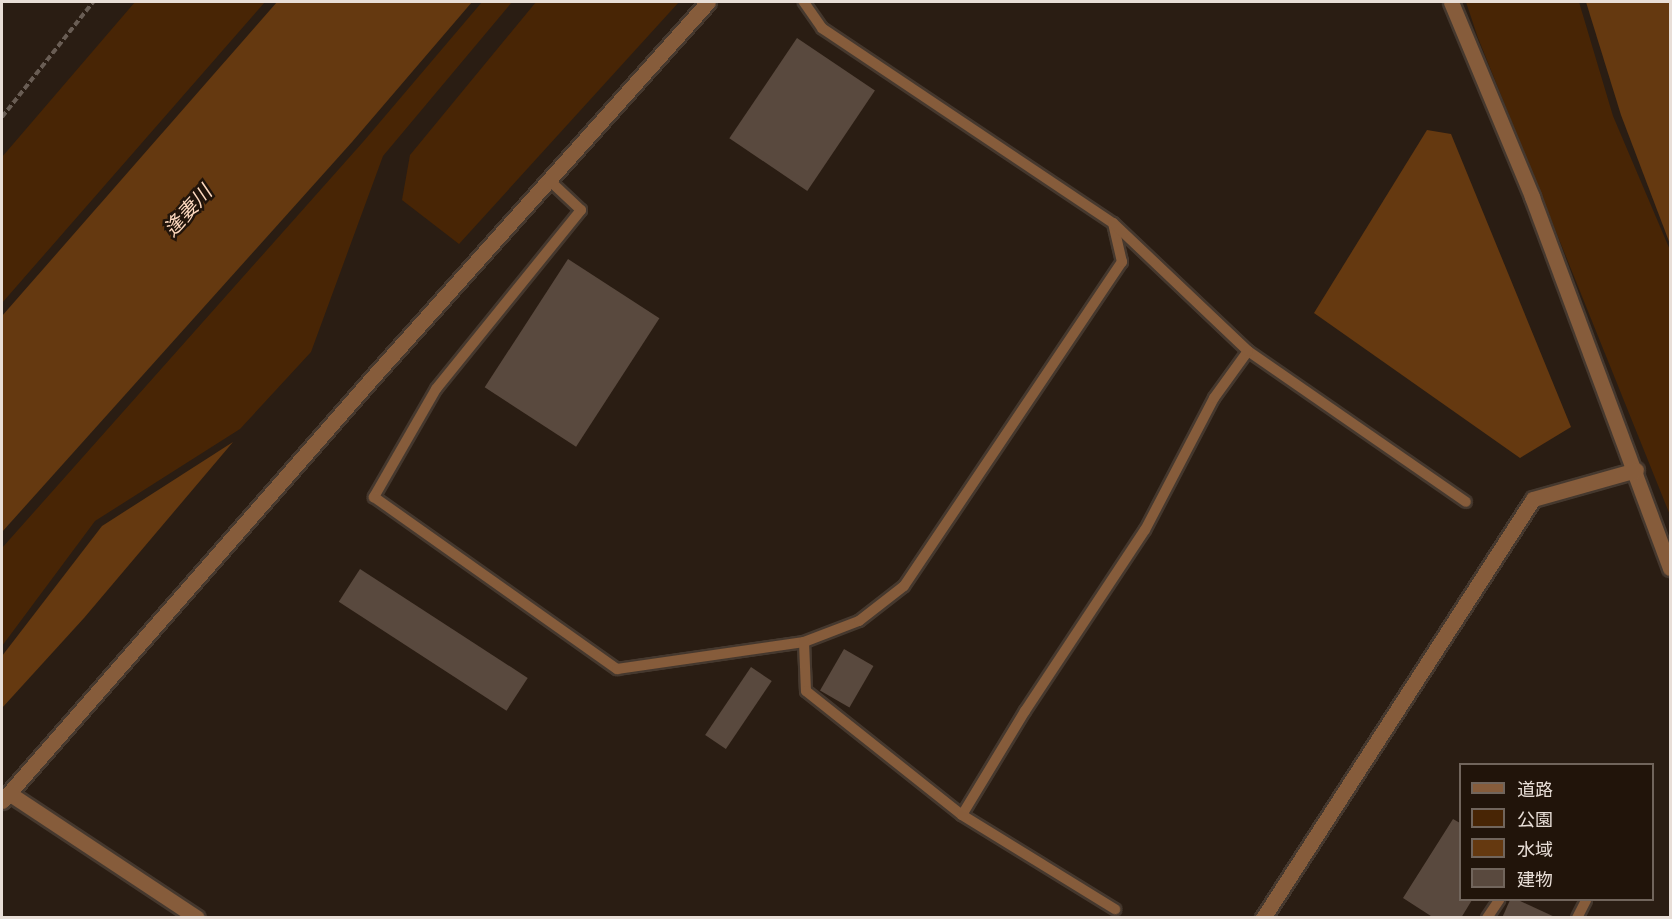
<!DOCTYPE html>
<html>
<head>
<meta charset="utf-8">
<style>
  body { margin:0 }
  #map { position:relative; width:1672px; height:919px; overflow:hidden; background:#2a1d13; font-family:"Fira Sans Condensed","Noto Sans JP",sans-serif }
  div>[style] { position:absolute }
  [style*='--x'] { left:calc(var(--x)*1px); top:calc(var(--y)*1px); width:calc(var(--w)*1px); rotate:calc(var(--a)*1deg) }
  .green>* { inset:0; background:#482505 }
  .water>* { inset:0; background:#653910 }
  .building>* { inset:0; background:#59493e; transform-origin:0 0 }
  .path>* { height:4px; margin-top:-2px; transform-origin:0; background:repeating-linear-gradient(90deg,#695d54 0 6px,transparent 0 9px) }
  .roads { filter:drop-shadow(2px 0 #45382e) drop-shadow(-2px 0 #45382e) drop-shadow(0 2px #45382e) drop-shadow(0 -2px #45382e) }
  .service>* { height:10px; margin:-5px; padding:0 5px; transform-origin:5px; border-radius:5px; background:#865c3b }
  .minor>* { height:15px; margin:-7.5px; padding:0 7.5px; transform-origin:7.5px; border-radius:7.5px; background:#865c3b }
  .tertiary>* { height:15px; margin:-7.5px; padding:0 7.5px; transform-origin:7.5px; border-radius:7.5px; background:#865c3b }
  span { translate:-50% -50%; white-space:nowrap; text-align:center; line-height:1.15; -webkit-text-stroke:5px #21140a; paint-order:stroke }
  .water-label { font-size:20px; color:#fcd8be; font-style:italic }
  .frame { position:absolute; inset:0; border:3px solid #e8ded7; pointer-events:none }
  .legend { position:absolute; left:1459px; top:763px; width:195px; height:138px; box-sizing:border-box; background:#21140a; border:2px solid #71655c; margin:0; padding:8px 10px; list-style:none; font-size:18px; color:#e8ded7 }
  .legend li { display:flex; align-items:center; gap:12px; height:30px }
  .legend b { width:30px; border:2px solid #71655c }
</style>
</head>
<body>
<div id="map">
  <div class="green">
    <i style="clip-path:polygon(135px 2px,265px 2px,2px 303px,2px 157px)"></i>
    <i style="clip-path:polygon(482px 2px,512px 2px,383px 156px,311px 352px,240px 429px,95px 521px,2px 646px,2px 548px,363px 142px)"></i>
    <i style="clip-path:polygon(536px 2px,679px 2px,459px 244px,402px 200px,410px 155px)"></i>
    <i style="clip-path:polygon(1466px 2px,1579px 2px,1613px 116px,1670px 250px,1670px 515px,1478px 38px)"></i>
  </div>
  <div class="water">
    <i style="clip-path:polygon(277px 2px,472px 2px,352px 142px,2px 532px,2px 316px)"></i>
    <i style="clip-path:polygon(1586px 2px,1670px 2px,1670px 244px,1621px 115px)"></i>
    <i style="clip-path:polygon(1427px 130px,1451px 134px,1571px 427px,1520px 458px,1314px 313px)"></i>
    <i style="clip-path:polygon(233px 442px,84px 618px,2px 708px,2px 656px,102px 526px)"></i>
  </div>
  <div class="building">
    <i style="left:797px;top:38px;width:94px;height:121px;rotate:34deg"></i>
    <i style="left:568px;top:259px;width:109px;height:153px;rotate:33deg"></i>
    <i style="left:360px;top:569px;width:200px;height:39px;rotate:33deg"></i>
    <i style="left:844px;top:649px;width:34px;height:48px;rotate:30deg"></i>
    <i style="left:751px;top:667px;width:25px;height:82px;rotate:34deg"></i>
    <i style="clip-path:polygon(1453px 819px,1460px 823px,1460px 900px,1472px 900px,1461px 918px,1434px 918px,1403px 898px)"></i>
    <i style="clip-path:polygon(1510px 900px,1518px 900px,1557px 918px,1502px 918px)"></i>
  </div>
  <div class="path">
    <i style="--x:2;--y:117;--w:147;--a:-51.6"></i>
  </div>
  <div class="roads">
    <div class="service">
      <i style="--x:549;--y:180;--w:44;--a:43.2"></i>
      <i style="--x:581;--y:210;--w:230;--a:129"></i>
      <i style="--x:436;--y:389;--w:125;--a:119.9"></i>
      <i style="--x:374;--y:497;--w:298;--a:35.3"></i>
      <i style="--x:617;--y:669;--w:189;--a:-8.2"></i>
      <i style="--x:804;--y:642;--w:59;--a:-20.9"></i>
      <i style="--x:859;--y:621;--w:57;--a:-37.9"></i>
      <i style="--x:904;--y:586;--w:391;--a:-56.1"></i>
      <i style="--x:1122;--y:262;--w:40;--a:-103"></i>
      <i style="--x:1113;--y:223;--w:350;--a:-146.2"></i>
      <i style="--x:822;--y:28;--w:32;--a:-125"></i>
      <i style="--x:1248;--y:351;--w:265;--a:34.7"></i>
      <i style="--x:804;--y:642;--w:49;--a:87.7"></i>
      <i style="--x:806;--y:691;--w:199;--a:38.5"></i>
      <i style="--x:962;--y:815;--w:122;--a:-58.8"></i>
      <i style="--x:1025;--y:711;--w:217;--a:-56.5"></i>
      <i style="--x:1145;--y:530;--w:149;--a:-62.4"></i>
      <i style="--x:1214;--y:398;--w:58;--a:-54.1"></i>
      <i style="--x:1248;--y:351;--w:186;--a:-136.5"></i>
      <i style="--x:962;--y:815;--w:180;--a:31.6"></i>
      <i style="--x:1487;--y:918;--w:22;--a:-56"></i>
      <i style="--x:1577;--y:918;--w:20;--a:-63"></i>
    </div>
    <div class="minor">
      <i style="--x:1451;--y:2;--w:211;--a:67.4"></i>
      <i style="--x:1532;--y:197;--w:396;--a:69.6"></i>
      <i style="--x:10;--y:794;--w:224;--a:33.5"></i>
      <i style="--x:2;--y:801;--w:562;--a:-48.82"></i>
      <i style="--x:372;--y:378;--w:504;--a:-48.22"></i>
    </div>
    <div class="tertiary">
      <i style="--x:1263;--y:918;--w:498;--a:-57.2"></i>
      <i style="--x:1533;--y:499;--w:107;--a:-15.7"></i>
    </div>
  </div>
  <div class="water-label">
    <span style="left:188px;top:211px;rotate:-48deg">逢妻川</span>
  </div>
  <div class="frame"></div>
  <ul class="legend">
  <li><b style="height:8px;background:#865c3b"></b>道路</li>
  <li><b style="height:16px;background:#482505"></b>公園</li>
  <li><b style="height:16px;background:#653910"></b>水域</li>
  <li><b style="height:16px;background:#59493e"></b>建物</li>
  </ul>
</div>
</body>
</html>
